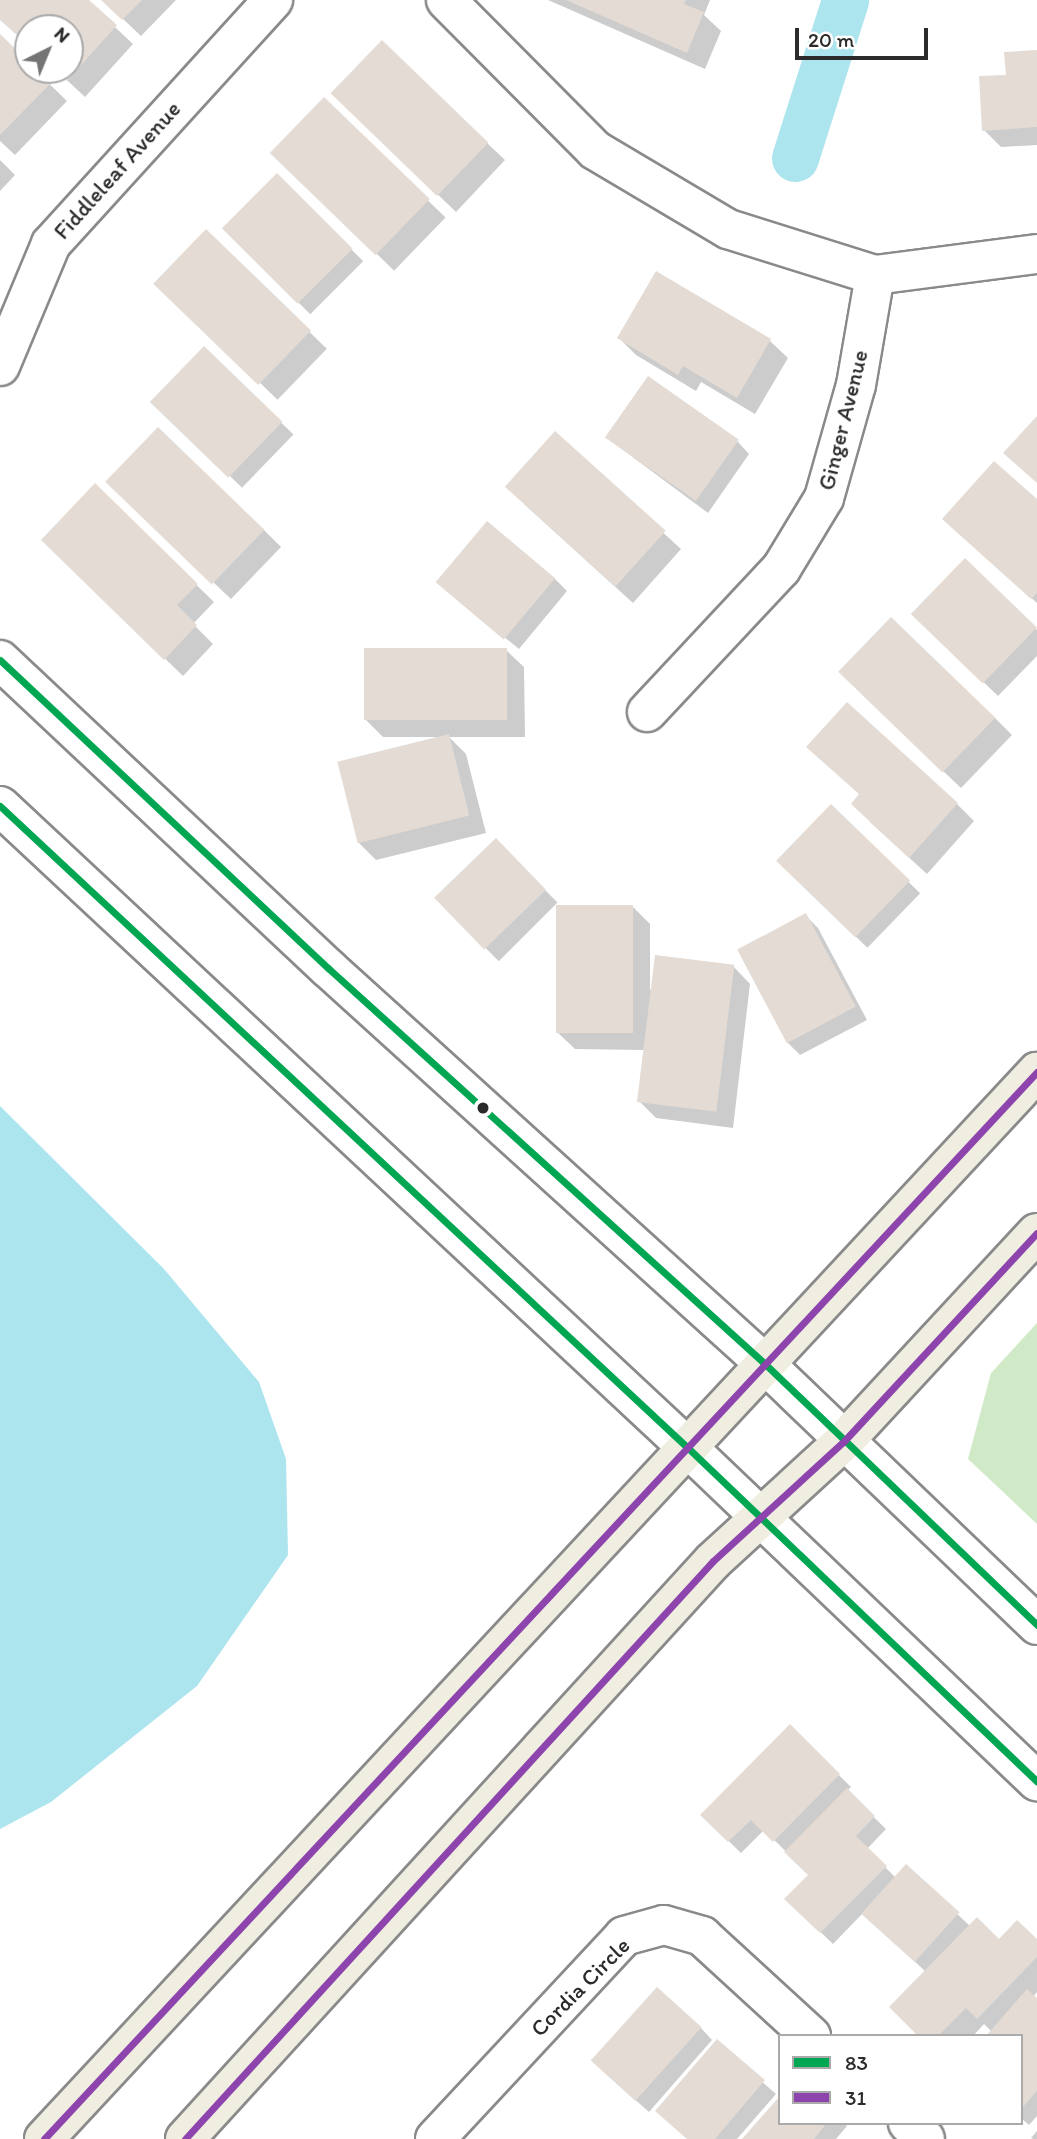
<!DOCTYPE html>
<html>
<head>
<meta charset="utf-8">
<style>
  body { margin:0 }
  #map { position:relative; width:1037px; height:2139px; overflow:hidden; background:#fff; font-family:Itim,sans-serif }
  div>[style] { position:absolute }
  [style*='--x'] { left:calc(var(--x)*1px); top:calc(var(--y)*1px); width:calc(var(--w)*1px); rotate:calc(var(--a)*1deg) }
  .green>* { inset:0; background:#d0eac7 }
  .water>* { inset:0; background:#ade5ee }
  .shadow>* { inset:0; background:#0003; transform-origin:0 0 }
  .canal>* { height:47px; margin:-23.5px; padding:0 23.5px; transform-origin:23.5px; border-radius:23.5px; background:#ade5ee }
  .building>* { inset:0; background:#e3dbd4; transform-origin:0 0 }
  .roads { filter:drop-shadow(2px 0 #8a8a8a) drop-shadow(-2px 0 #8a8a8a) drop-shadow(0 2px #8a8a8a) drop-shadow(0 -2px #8a8a8a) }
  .minor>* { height:38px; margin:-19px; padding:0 19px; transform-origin:19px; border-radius:19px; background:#fff }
  .secondary>* { height:38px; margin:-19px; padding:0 19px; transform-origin:19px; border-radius:19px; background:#fff }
  .primary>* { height:38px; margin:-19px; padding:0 19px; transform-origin:19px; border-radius:19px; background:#f0ede1 }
  .bus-1>* { height:7px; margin:-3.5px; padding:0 3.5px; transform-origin:3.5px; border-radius:3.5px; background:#00a651 }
  .bus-2>* { height:7px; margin:-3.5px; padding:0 3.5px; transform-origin:3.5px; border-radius:3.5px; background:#8e44ad }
  .dots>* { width:19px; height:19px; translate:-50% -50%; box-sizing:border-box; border:4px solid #fff; border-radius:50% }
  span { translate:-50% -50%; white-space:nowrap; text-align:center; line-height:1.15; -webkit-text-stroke:5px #fff; paint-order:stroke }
  .street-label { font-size:23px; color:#2b2b2b }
  .legend { position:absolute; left:778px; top:2034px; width:245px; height:91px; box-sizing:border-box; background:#fff; border:2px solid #aaa; margin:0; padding:9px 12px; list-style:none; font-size:21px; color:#2b2b2b }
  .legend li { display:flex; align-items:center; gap:14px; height:35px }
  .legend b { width:35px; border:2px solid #aaa }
  .north { position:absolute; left:14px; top:14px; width:70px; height:70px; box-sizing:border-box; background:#fff; border:2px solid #aaa; border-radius:50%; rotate:43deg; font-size:19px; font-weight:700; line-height:28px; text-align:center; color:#2b2b2b }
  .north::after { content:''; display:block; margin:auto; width:24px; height:32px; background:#757575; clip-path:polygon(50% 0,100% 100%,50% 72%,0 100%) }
  .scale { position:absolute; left:795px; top:28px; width:133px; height:32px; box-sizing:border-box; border:4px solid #2b2b2b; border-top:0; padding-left:9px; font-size:21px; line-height:24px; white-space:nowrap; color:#2b2b2b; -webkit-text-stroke:5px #fff; paint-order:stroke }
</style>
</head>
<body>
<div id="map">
  <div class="green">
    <i style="clip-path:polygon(1037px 1323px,1037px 1524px,968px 1459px,991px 1373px)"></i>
  </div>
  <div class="water">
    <i style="clip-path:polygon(0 1106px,164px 1269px,259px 1382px,286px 1459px,288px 1555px,197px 1686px,51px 1802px,0 1829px)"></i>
  </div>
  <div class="shadow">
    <i style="clip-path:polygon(0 0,86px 0,133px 44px,85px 97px,56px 70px,70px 70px,70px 28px,28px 28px,28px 45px,0 19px)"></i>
    <i style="clip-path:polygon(103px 0,176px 0,141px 36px)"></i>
    <i style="clip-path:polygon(548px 0,710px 0,704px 15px,721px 31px,705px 69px)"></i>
    <i style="clip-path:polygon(0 36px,28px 63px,28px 70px,35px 70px,67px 101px,15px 155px,0 141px)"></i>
    <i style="clip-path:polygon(1037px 52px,1037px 145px,1001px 147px,984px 130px,1008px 77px)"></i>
    <i style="left:324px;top:100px;width:169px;height:74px;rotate:44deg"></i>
    <i style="clip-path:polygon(351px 111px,487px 143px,505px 160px,456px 212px)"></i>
    <i style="clip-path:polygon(0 160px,15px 175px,0 191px)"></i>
    <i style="left:277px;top:175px;width:122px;height:75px;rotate:45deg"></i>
    <i style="left:206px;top:232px;width:168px;height:71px;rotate:44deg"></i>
    <i style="clip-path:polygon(657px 274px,770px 341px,788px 358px,755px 414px,701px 382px,696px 391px,636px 355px,619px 338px)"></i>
    <i style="left:205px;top:349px;width:123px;height:74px;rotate:44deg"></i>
    <i style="clip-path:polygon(555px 434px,681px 549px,633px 603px,524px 504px)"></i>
    <i style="clip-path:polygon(607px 438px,738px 442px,749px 454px,708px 513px)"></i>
    <i style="clip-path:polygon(95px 486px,214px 602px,193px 624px,213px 644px,183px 676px,43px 540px)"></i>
    <i style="clip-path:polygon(125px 499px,264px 530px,281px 547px,231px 599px)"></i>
    <i style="clip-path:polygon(1037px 501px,1037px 603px,962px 536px)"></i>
    <i style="clip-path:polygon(965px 560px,1037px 630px,1037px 656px,998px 696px,913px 614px)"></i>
    <i style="clip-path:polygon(555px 579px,567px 591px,519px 649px,451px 594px)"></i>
    <i style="clip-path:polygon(506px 650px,524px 667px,525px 737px,449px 737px,466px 754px,486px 833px,376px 860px,358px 842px,441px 737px,383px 737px,365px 719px)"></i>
    <i style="clip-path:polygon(858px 690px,995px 718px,1012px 735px,961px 788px)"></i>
    <i style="clip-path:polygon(861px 795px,957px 804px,974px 821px,927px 874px,870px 822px)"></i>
    <i style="left:831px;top:807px;width:124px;height:76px;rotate:44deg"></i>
    <i style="left:496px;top:841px;width:87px;height:83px;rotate:45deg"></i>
    <i style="clip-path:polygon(633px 907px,650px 924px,650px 990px,733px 966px,750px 984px,733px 1128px,656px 1118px,639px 1101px,645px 1050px,575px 1049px,557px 1032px)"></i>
    <i style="clip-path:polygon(806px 916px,818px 928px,867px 1020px,800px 1055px,788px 1043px)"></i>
    <i style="clip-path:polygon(790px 1727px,851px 1787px,847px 1791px,886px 1829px,867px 1849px,896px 1878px,906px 1866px,970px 1926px,999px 1941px,1037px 1941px,1037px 1992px,1033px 1997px,1037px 2000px,1037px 2116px,1029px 2125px,1021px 2118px,1021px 2036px,992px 2032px,984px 2024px,973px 2036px,920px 2036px,926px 1972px,863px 1913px,833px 1944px,786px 1899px,810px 1875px,764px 1830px,741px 1853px,702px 1815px)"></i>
    <i style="clip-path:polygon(701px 2028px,712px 2040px,649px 2112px,605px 2073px)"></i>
    <i style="clip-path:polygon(717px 2042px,776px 2094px,737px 2139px,688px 2139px)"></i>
    <i style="clip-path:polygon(780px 2123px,844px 2123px,847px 2126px,836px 2139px,744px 2139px)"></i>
    <i style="clip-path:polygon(1037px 2131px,1037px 2139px,1033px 2139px,1031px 2138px)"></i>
  </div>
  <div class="canal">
    <i style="--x:795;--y:158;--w:166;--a:-72.4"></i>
  </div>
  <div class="building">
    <i style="clip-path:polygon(0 0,89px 0,117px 25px,67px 81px,55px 70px,70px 70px,70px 28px,28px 28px,28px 45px,0 20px)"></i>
    <i style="clip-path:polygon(101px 0,142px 0,122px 20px)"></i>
    <i style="clip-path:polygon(566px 0,686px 0,684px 4px,704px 12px,687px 53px)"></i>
    <i style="clip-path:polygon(0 34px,28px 61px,28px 70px,38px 70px,51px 83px,0 135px)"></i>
    <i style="left:382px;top:40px;width:148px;height:74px;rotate:44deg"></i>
    <i style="clip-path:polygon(1037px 50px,1037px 127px,982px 131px,979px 76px,1006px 75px,1004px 52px)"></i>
    <i style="left:324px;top:97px;width:147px;height:78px;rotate:44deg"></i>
    <i style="left:277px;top:173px;width:107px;height:78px;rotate:45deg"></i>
    <i style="left:206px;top:229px;width:146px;height:76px;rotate:44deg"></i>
    <i style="clip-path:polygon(656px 271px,771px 339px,737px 398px,683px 366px,678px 375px,617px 338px)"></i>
    <i style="left:204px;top:346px;width:109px;height:78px;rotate:44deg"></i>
    <i style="left:648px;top:376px;width:111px;height:75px;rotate:35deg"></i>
    <i style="clip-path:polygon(1037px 416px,1037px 483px,1003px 453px)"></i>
    <i style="left:158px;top:427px;width:148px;height:76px;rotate:44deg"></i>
    <i style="left:555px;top:431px;width:149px;height:75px;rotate:42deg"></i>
    <i style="clip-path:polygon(994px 461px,1037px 499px,1037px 593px,1031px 599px,942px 519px)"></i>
    <i style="clip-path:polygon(95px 483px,198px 584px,177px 605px,197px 625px,164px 660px,41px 540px)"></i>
    <i style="left:487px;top:521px;width:89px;height:80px;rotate:40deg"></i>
    <i style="left:965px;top:558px;width:100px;height:78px;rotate:44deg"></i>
    <i style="left:891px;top:617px;width:145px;height:76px;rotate:44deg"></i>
    <i style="left:364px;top:648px;width:143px;height:72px"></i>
    <i style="clip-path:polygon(847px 702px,958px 803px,909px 858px,851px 804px,859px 794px,806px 747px)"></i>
    <i style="left:449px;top:734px;width:84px;height:115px;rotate:76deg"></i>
    <i style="left:831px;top:804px;width:110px;height:79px;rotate:44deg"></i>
    <i style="left:496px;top:838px;width:72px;height:86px;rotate:46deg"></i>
    <i style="left:556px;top:905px;width:77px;height:128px"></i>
    <i style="left:806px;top:913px;width:106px;height:78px;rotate:62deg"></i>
    <i style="left:655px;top:955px;width:80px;height:148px;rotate:7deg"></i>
    <i style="clip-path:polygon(790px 1724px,840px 1774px,773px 1842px,751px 1820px,728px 1842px,700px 1815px)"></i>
    <i style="clip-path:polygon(847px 1788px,875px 1816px,856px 1836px,887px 1866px,820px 1933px,784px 1899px,808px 1875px,784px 1852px)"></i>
    <i style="left:906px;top:1864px;width:72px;height:67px;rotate:42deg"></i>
    <i style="clip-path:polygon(977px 1917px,999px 1939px,1017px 1920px,1037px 1939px,1037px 1957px,977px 2019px,966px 2008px,938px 2036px,918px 2036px,889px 2007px)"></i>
    <i style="left:657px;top:1987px;width:60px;height:99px;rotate:42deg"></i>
    <i style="clip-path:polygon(1027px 1989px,1037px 1998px,1037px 2091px,1021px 2109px,1021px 2036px,986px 2036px)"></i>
    <i style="clip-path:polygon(717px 2039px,765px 2080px,715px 2139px,687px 2139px,655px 2111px)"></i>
    <i style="clip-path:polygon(780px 2096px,780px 2123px,827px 2123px,814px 2139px,742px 2139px)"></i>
  </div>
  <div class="roads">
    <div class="minor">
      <i style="--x:446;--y:0;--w:211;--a:45.2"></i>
      <i style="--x:595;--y:150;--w:155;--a:30.7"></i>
      <i style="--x:728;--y:229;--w:154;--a:17.4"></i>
      <i style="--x:875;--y:275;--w:163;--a:-7.4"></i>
      <i style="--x:0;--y:366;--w:132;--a:-67.3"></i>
      <i style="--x:51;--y:244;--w:330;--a:-47.7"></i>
      <i style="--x:647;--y:712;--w:196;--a:-46.9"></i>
      <i style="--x:781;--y:569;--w:83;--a:-58.8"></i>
      <i style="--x:824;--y:498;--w:117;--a:-74.2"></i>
      <i style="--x:856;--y:385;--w:112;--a:-80.2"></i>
      <i style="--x:908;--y:2123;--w:23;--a:43"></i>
      <i style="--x:435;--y:2139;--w:277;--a:-47"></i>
      <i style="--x:624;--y:1936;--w:41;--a:-15.4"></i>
      <i style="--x:664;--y:1925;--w:40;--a:16"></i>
      <i style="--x:702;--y:1936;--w:148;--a:42.5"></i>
    </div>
    <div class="secondary">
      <i style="--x:0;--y:660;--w:450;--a:43.2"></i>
      <i style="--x:328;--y:968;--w:587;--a:42.17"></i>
      <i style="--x:763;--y:1362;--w:380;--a:43.8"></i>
      <i style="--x:0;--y:806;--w:940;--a:43.02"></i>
      <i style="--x:687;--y:1447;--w:484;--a:43.7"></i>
    </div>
    <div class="primary">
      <i style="--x:44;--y:2139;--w:1458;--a:-47.06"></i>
      <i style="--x:185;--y:2139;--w:783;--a:-47.59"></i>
      <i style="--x:713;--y:1561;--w:179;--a:-42.5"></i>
      <i style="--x:845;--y:1440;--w:282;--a:-47.2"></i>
    </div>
  </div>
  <div class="bus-1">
    <i style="--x:0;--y:660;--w:450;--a:43.2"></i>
    <i style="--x:328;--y:968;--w:587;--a:42.17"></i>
    <i style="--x:763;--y:1362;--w:380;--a:43.8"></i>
    <i style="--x:0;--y:806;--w:940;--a:43.02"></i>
    <i style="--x:687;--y:1447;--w:484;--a:43.7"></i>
  </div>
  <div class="bus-2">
    <i style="--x:44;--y:2139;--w:1458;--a:-47.06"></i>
    <i style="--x:185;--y:2139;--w:783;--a:-47.59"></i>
    <i style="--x:713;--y:1561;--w:179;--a:-42.5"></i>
    <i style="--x:845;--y:1440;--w:282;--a:-47.2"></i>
  </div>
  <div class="dots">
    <i style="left:483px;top:1108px;background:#2b2b2b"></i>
  </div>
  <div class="street-label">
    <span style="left:117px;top:170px;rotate:-48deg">Fiddleleaf Avenue</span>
    <span style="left:843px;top:420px;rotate:-76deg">Ginger Avenue</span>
    <span style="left:580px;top:1987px;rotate:-45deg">Cordia Circle</span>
  </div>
  <ul class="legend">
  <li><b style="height:9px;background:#00a651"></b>83</li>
  <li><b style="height:9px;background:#8e44ad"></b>31</li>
  </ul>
  <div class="north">N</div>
  <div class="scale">20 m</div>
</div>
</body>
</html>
